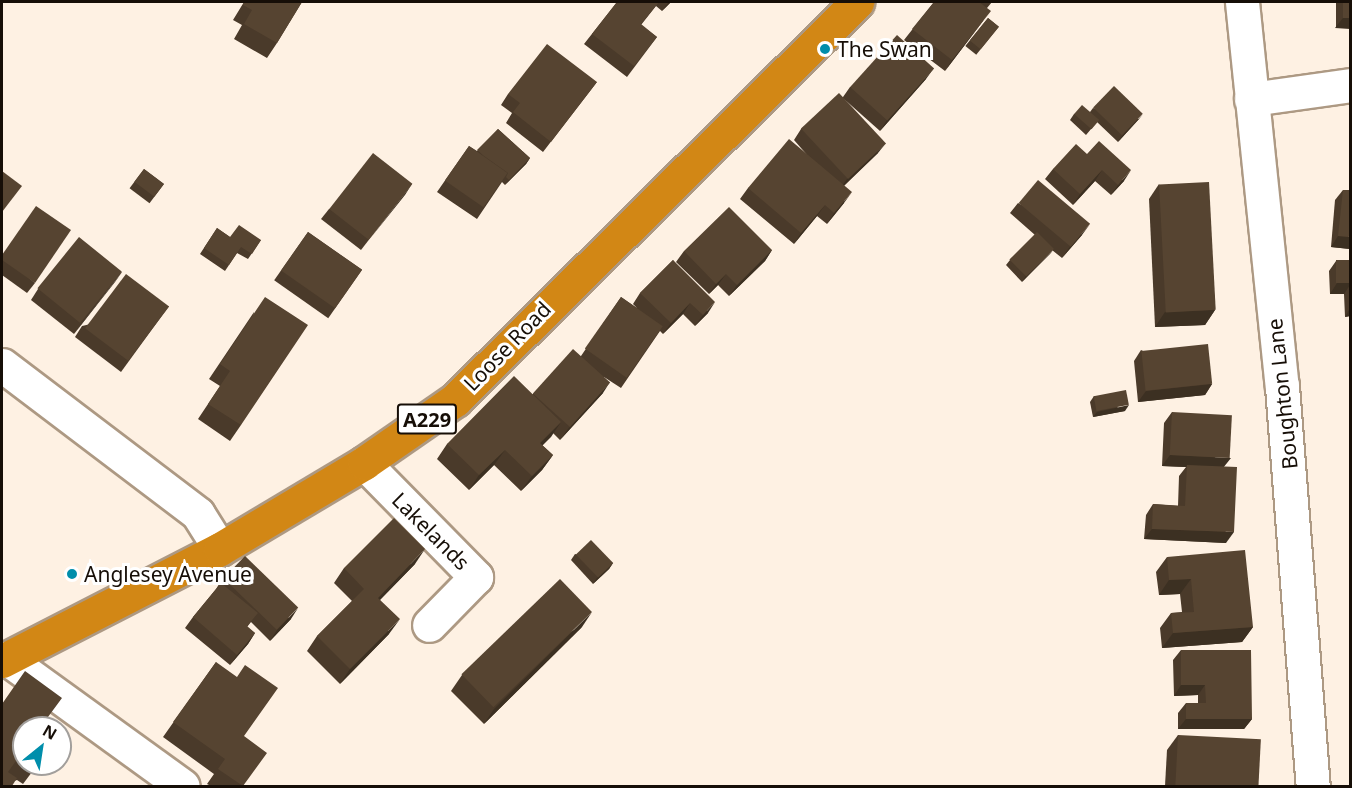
<!DOCTYPE html>
<html>
<head>
<meta charset="utf-8">
<style>
  body { margin:0 }
  #map { position:relative; width:1352px; height:788px; overflow:hidden; background:#fef1e3; font-family:"Noto Sans",sans-serif }
  div>[style] { position:absolute }
  [style*='--x'] { left:calc(var(--x)*1px); top:calc(var(--y)*1px); width:calc(var(--w)*1px); rotate:calc(var(--a)*1deg) }
  .roads { filter:drop-shadow(2px 0 #ad9983) drop-shadow(-2px 0 #ad9983) drop-shadow(0 2px #ad9983) drop-shadow(0 -2px #ad9983) }
  .street>* { height:33px; margin:-16.5px; padding:0 16.5px; transform-origin:16.5px; border-radius:16.5px; background:#fff }
  .highway>* { height:33px; margin:-16.5px; padding:0 16.5px; transform-origin:16.5px; border-radius:16.5px; background:#d28715 }
  .wall>* { inset:0; background:#4a3a2a; transform-origin:0 0 }
  .shaded-wall>* { inset:0; background:#3c3022 }
  .building>* { inset:0; background:#564431; transform-origin:0 0 }
  .dots>* { width:16px; height:16px; translate:-50% -50%; box-sizing:border-box; border:3px solid #fff; border-radius:50% }
  span { translate:-50% -50%; white-space:nowrap; text-align:center; line-height:1.15; -webkit-text-stroke:6px #fff; paint-order:stroke }
  .shield-label span { padding:2px 4px; background:#fff; border:2px solid; border-radius:4px; -webkit-text-stroke-width:0 }
  .shield-label { font-size:20px; color:#160e07; font-weight:700 }
  .poi-label { font-size:21px; color:#160e07 }
  .left { translate:0 -50%; text-align:left }
  .street-label { font-size:21px; color:#160e07 }
  .frame { position:absolute; inset:0; border:3px solid #160e07; pointer-events:none }
  .north { position:absolute; left:12px; top:716px; width:60px; height:60px; box-sizing:border-box; background:#fff; border:2px solid #a29f9c; border-radius:50%; rotate:30deg; font-size:16px; font-weight:700; line-height:24px; text-align:center; color:#160e07 }
  .north::after { content:''; display:block; margin:auto; width:21px; height:27px; background:#008eab; clip-path:polygon(50% 0,100% 100%,50% 72%,0 100%) }
</style>
</head>
<body>
<div id="map">
  <div class="roads">
    <div class="street">
      <i style="--x:1242;--y:2;--w:386;--a:84.1"></i>
      <i style="--x:1282;--y:386;--w:401;--a:85.6"></i>
      <i style="--x:1251;--y:99;--w:100;--a:-8"></i>
      <i style="--x:2;--y:365;--w:246;--a:37.2"></i>
      <i style="--x:198;--y:514;--w:41;--a:57.8"></i>
      <i style="--x:364;--y:463;--w:160;--a:45.5"></i>
      <i style="--x:476;--y:577;--w:67;--a:134.4"></i>
      <i style="--x:6;--y:658;--w:218;--a:35.9"></i>
    </div>
    <div class="highway">
      <i style="--x:2;--y:661;--w:245;--a:-27.2"></i>
      <i style="--x:220;--y:549;--w:168;--a:-30.8"></i>
      <i style="--x:364;--y:463;--w:111;--a:-34.7"></i>
      <i style="--x:455;--y:400;--w:566;--a:-44.71"></i>
    </div>
  </div>
  <div class="wall">
    <i style="clip-path:polygon(244px 2px,302px 2px,277px 43px,267px 58px,234px 39px,242px 25px,233px 20px)"></i>
    <i style="clip-path:polygon(617px 2px,671px 2px,662px 11px,656px 6px,641px 25px,657px 37px,627px 77px,584px 44px)"></i>
    <i style="clip-path:polygon(934px 2px,992px 2px,987px 8px,983px 21px,945px 71px,904px 40px)"></i>
    <i style="left:1336px;top:2px;width:14px;height:26px"></i>
    <i style="left:988px;top:18px;width:14px;height:36px;rotate:39deg"></i>
    <i style="clip-path:polygon(926px 79px,880px 131px,844px 99px,878px 153px,844px 186px,844px 203px,827px 224px,817px 216px,794px 244px,740px 199px,748px 188px,808px 156px,794px 140px,801px 129px,843px 97px,850px 87px)"></i>
    <i style="clip-path:polygon(597px 82px,543px 152px,506px 123px,512px 113px,501px 105px,508px 94px)"></i>
    <i style="clip-path:polygon(1093px 108px,1139px 119px,1118px 142px,1097px 122px,1086px 135px,1070px 120px,1074px 114px,1090px 112px)"></i>
    <i style="clip-path:polygon(498px 129px,530px 158px,526px 164px,505px 185px,502px 182px,477px 219px,437px 192px,469px 146px,477px 151px)"></i>
    <i style="clip-path:polygon(1087px 154px,1124px 181px,1111px 195px,1095px 181px,1073px 205px,1045px 179px,1053px 169px)"></i>
    <i style="left:144px;top:169px;width:25px;height:24px;rotate:37deg"></i>
    <i style="clip-path:polygon(412px 184px,361px 250px,321px 219px,329px 209px)"></i>
    <i style="clip-path:polygon(1159px 184px,1215px 310px,1205px 325px,1155px 327px,1149px 199px)"></i>
    <i style="clip-path:polygon(1343px 190px,1350px 249px,1331px 247px,1335px 200px)"></i>
    <i style="clip-path:polygon(1018px 203px,1082px 235px,1062px 258px,1052px 250px,1022px 282px,1006px 265px,1010px 260px,1035px 235px,1010px 213px)"></i>
    <i style="clip-path:polygon(217px 228px,230px 237px,261px 240px,248px 259px,237px 253px,225px 271px,200px 254px)"></i>
    <i style="left:308px;top:232px;width:66px;height:59px;rotate:35deg"></i>
    <i style="clip-path:polygon(772px 250px,765px 261px,729px 296px,718px 285px,709px 294px,676px 262px,684px 251px)"></i>
    <i style="clip-path:polygon(2px 255px,35px 283px,27px 293px,2px 275px)"></i>
    <i style="clip-path:polygon(673px 260px,708px 313px,695px 326px,683px 314px,663px 334px,660px 331px,621px 388px,604px 377px,603px 393px,560px 440px,553px 433px,542px 445px,553px 455px,542px 470px,521px 491px,494px 465px,469px 490px,437px 459px,447px 444px,533px 394px,581px 356px,621px 297px,637px 308px,633px 304px,640px 293px)"></i>
    <i style="clip-path:polygon(1350px 260px,1350px 316px,1345px 317px,1344px 294px,1330px 294px,1329px 271px,1336px 261px)"></i>
    <i style="clip-path:polygon(122px 272px,74px 334px,31px 300px,38px 289px)"></i>
    <i style="clip-path:polygon(169px 306px,121px 372px,75px 337px,82px 326px)"></i>
    <i style="clip-path:polygon(254px 312px,241px 425px,230px 441px,198px 419px,220px 386px,209px 379px)"></i>
    <i style="clip-path:polygon(1141px 350px,1212px 384px,1205px 395px,1138px 402px,1134px 361px)"></i>
    <i style="clip-path:polygon(1094px 396px,1125px 411px,1093px 417px,1090px 402px)"></i>
    <i style="clip-path:polygon(1172px 412px,1224px 467px,1226px 543px,1144px 539px,1146px 515px,1153px 504px,1178px 506px,1179px 476px,1186px 467px,1162px 466px,1164px 423px)"></i>
    <i style="clip-path:polygon(575px 554px,613px 563px,609px 569px,593px 584px,571px 560px)"></i>
    <i style="clip-path:polygon(1167px 557px,1253px 627px,1242px 642px,1162px 648px,1160px 628px,1171px 613px,1182px 612px,1180px 594px,1159px 595px,1156px 572px)"></i>
    <i style="clip-path:polygon(415px 564px,380px 600px,389px 634px,340px 684px,307px 651px,317px 636px,352px 601px,334px 583px,344px 568px)"></i>
    <i style="clip-path:polygon(223px 578px,291px 619px,270px 641px,251px 622px,247px 627px,255px 633px,248px 644px,230px 665px,185px 628px,193px 617px,216px 589px)"></i>
    <i style="clip-path:polygon(582px 627px,484px 724px,451px 691px,462px 675px)"></i>
    <i style="clip-path:polygon(1181px 650px,1252px 719px,1244px 729px,1178px 729px,1178px 713px,1186px 703px,1198px 703px,1198px 695px,1174px 696px,1173px 660px)"></i>
    <i style="clip-path:polygon(216px 662px,244px 736px,243px 786px,211px 786px,207px 784px,214px 774px,163px 737px)"></i>
    <i style="clip-path:polygon(24px 728px,24px 764px,38px 764px,23px 784px,17px 780px,2px 786px)"></i>
    <i style="clip-path:polygon(1178px 735px,1258px 786px,1165px 786px,1167px 750px)"></i>
  </div>
  <div class="shaded-wall">
    <i style="clip-path:polygon(669px 2px,671px 2px,662px 11px)"></i>
    <i style="clip-path:polygon(991px 11px,983px 21px,945px 71px,952px 60px)"></i>
    <i style="clip-path:polygon(1343px 18px,1350px 18px,1350px 29px,1335px 28px)"></i>
    <i style="clip-path:polygon(934px 68px,926px 79px,880px 131px,887px 120px)"></i>
    <i style="clip-path:polygon(1143px 114px,1139px 119px,1118px 142px,1122px 136px)"></i>
    <i style="clip-path:polygon(886px 143px,878px 153px,840px 189px,847px 179px)"></i>
    <i style="clip-path:polygon(530px 158px,526px 164px,505px 185px,509px 180px)"></i>
    <i style="clip-path:polygon(1102px 170px,1095px 181px,1073px 205px,1080px 194px)"></i>
    <i style="clip-path:polygon(1131px 170px,1124px 181px,1111px 195px,1118px 185px)"></i>
    <i style="clip-path:polygon(412px 184px,405px 195px,361px 250px,369px 240px)"></i>
    <i style="clip-path:polygon(852px 192px,844px 203px,827px 224px,834px 213px)"></i>
    <i style="clip-path:polygon(825px 205px,817px 216px,794px 244px,801px 233px)"></i>
    <i style="clip-path:polygon(1090px 224px,1082px 235px,1062px 258px,1069px 248px)"></i>
    <i style="clip-path:polygon(1338px 236px,1350px 237px,1350px 249px,1331px 247px)"></i>
    <i style="clip-path:polygon(1054px 249px,1050px 254px,1022px 282px,1026px 276px)"></i>
    <i style="clip-path:polygon(772px 250px,765px 261px,729px 296px,737px 285px)"></i>
    <i style="clip-path:polygon(122px 272px,115px 282px,74px 334px,82px 323px)"></i>
    <i style="clip-path:polygon(726px 274px,718px 285px,709px 294px,716px 284px)"></i>
    <i style="clip-path:polygon(1337px 283px,1350px 283px,1350px 285px,1344px 294px,1330px 294px)"></i>
    <i style="clip-path:polygon(715px 302px,708px 313px,695px 326px,703px 315px)"></i>
    <i style="clip-path:polygon(690px 303px,683px 314px,663px 334px,671px 323px)"></i>
    <i style="clip-path:polygon(1350px 308px,1350px 316px,1345px 317px)"></i>
    <i style="clip-path:polygon(1215px 310px,1205px 325px,1155px 327px,1165px 312px)"></i>
    <i style="clip-path:polygon(610px 382px,603px 393px,560px 440px,568px 429px)"></i>
    <i style="clip-path:polygon(1212px 384px,1205px 395px,1138px 402px,1146px 391px)"></i>
    <i style="clip-path:polygon(1129px 405px,1125px 411px,1093px 417px,1097px 412px)"></i>
    <i style="clip-path:polygon(561px 422px,551px 437px,530px 458px,540px 443px)"></i>
    <i style="clip-path:polygon(505px 450px,494px 465px,469px 490px,479px 475px)"></i>
    <i style="clip-path:polygon(553px 455px,542px 470px,521px 491px,532px 476px)"></i>
    <i style="clip-path:polygon(1170px 455px,1231px 458px,1223px 468px,1187px 465px,1186px 467px,1162px 466px)"></i>
    <i style="clip-path:polygon(1152px 529px,1234px 532px,1226px 543px,1144px 539px)"></i>
    <i style="clip-path:polygon(425px 549px,415px 564px,367px 613px,378px 598px)"></i>
    <i style="clip-path:polygon(613px 563px,609px 569px,593px 584px,597px 578px)"></i>
    <i style="clip-path:polygon(1191px 579px,1180px 594px,1159px 595px,1169px 580px)"></i>
    <i style="clip-path:polygon(298px 608px,291px 619px,270px 641px,277px 630px)"></i>
    <i style="clip-path:polygon(592px 612px,582px 627px,484px 724px,494px 709px)"></i>
    <i style="clip-path:polygon(400px 619px,389px 634px,340px 684px,350px 669px)"></i>
    <i style="clip-path:polygon(1253px 627px,1242px 642px,1162px 648px,1173px 633px)"></i>
    <i style="clip-path:polygon(255px 633px,248px 644px,230px 665px,237px 655px)"></i>
    <i style="clip-path:polygon(1181px 685px,1205px 685px,1198px 695px,1174px 696px)"></i>
    <i style="clip-path:polygon(1186px 719px,1252px 719px,1244px 729px,1178px 729px)"></i>
  </div>
  <div class="building">
    <i style="clip-path:polygon(245px 2px,302px 2px,277px 43px,244px 24px,252px 10px,243px 5px)"></i>
    <i style="clip-path:polygon(617px 2px,659px 2px,641px 24px,657px 37px,634px 66px,592px 34px)"></i>
    <i style="clip-path:polygon(934px 2px,979px 2px,991px 11px,952px 60px,912px 29px)"></i>
    <i style="left:1343px;top:2px;width:7px;height:16px"></i>
    <i style="left:988px;top:18px;width:14px;height:29px;rotate:39deg"></i>
    <i style="left:897px;top:35px;width:50px;height:70px;rotate:42deg"></i>
    <i style="clip-path:polygon(547px 44px,597px 82px,551px 142px,513px 112px,520px 103px,508px 94px)"></i>
    <i style="left:1114px;top:86px;width:40px;height:30px;rotate:44deg"></i>
    <i style="left:839px;top:93px;width:69px;height:52px;rotate:47deg"></i>
    <i style="left:1082px;top:105px;width:23px;height:12px;rotate:41deg"></i>
    <i style="clip-path:polygon(498px 129px,530px 158px,509px 180px,506px 177px,508px 173px,484px 156px,477px 150px)"></i>
    <i style="clip-path:polygon(789px 139px,852px 192px,834px 213px,825px 205px,801px 233px,748px 188px)"></i>
    <i style="clip-path:polygon(1099px 141px,1131px 170px,1118px 185px,1102px 170px,1080px 194px,1053px 169px,1076px 144px,1087px 154px)"></i>
    <i style="left:469px;top:146px;width:47px;height:42px;rotate:35deg"></i>
    <i style="left:373px;top:153px;width:50px;height:71px;rotate:38deg"></i>
    <i style="left:144px;top:169px;width:25px;height:16px;rotate:37deg"></i>
    <i style="clip-path:polygon(2px 171px,22px 186px,2px 212px)"></i>
    <i style="left:1038px;top:180px;width:68px;height:30px;rotate:40deg"></i>
    <i style="left:1209px;top:182px;width:128px;height:50px;rotate:87deg"></i>
    <i style="clip-path:polygon(1343px 190px,1350px 190px,1350px 237px,1338px 236px)"></i>
    <i style="clip-path:polygon(36px 206px,71px 230px,35px 283px,2px 260px,2px 255px)"></i>
    <i style="clip-path:polygon(729px 207px,772px 250px,737px 285px,726px 274px,716px 284px,684px 251px)"></i>
    <i style="clip-path:polygon(239px 225px,261px 240px,252px 254px,241px 247px,229px 265px,204px 248px,217px 228px,230px 237px)"></i>
    <i style="left:308px;top:232px;width:66px;height:47px;rotate:35deg"></i>
    <i style="left:1037px;top:232px;width:24px;height:39px;rotate:45deg"></i>
    <i style="left:79px;top:237px;width:55px;height:66px;rotate:39deg"></i>
    <i style="clip-path:polygon(673px 260px,715px 302px,703px 315px,690px 303px,671px 323px,640px 293px)"></i>
    <i style="left:1350px;top:260px;width:23px;height:14px;rotate:90deg"></i>
    <i style="left:126px;top:274px;width:54px;height:68px;rotate:37deg"></i>
    <i style="clip-path:polygon(265px 297px,308px 325px,241px 425px,208px 404px,230px 371px,220px 364px)"></i>
    <i style="left:621px;top:297px;width:51px;height:63px;rotate:35deg"></i>
    <i style="left:1208px;top:344px;width:40px;height:67px;rotate:84deg"></i>
    <i style="left:573px;top:349px;width:50px;height:60px;rotate:42deg"></i>
    <i style="clip-path:polygon(514px 376px,561px 422px,540px 443px,553px 455px,532px 476px,505px 450px,479px 475px,447px 444px)"></i>
    <i style="left:1126px;top:390px;width:15px;height:33px;rotate:79deg"></i>
    <i style="left:1172px;top:412px;width:60px;height:43px;rotate:3deg"></i>
    <i style="clip-path:polygon(1187px 465px,1237px 467px,1234px 532px,1152px 529px,1153px 504px,1185px 506px)"></i>
    <i style="clip-path:polygon(394px 518px,425px 549px,378px 598px,400px 619px,350px 669px,317px 636px,364px 589px,344px 568px)"></i>
    <i style="left:591px;top:540px;width:32px;height:21px;rotate:46deg"></i>
    <i style="clip-path:polygon(1245px 550px,1253px 627px,1173px 633px,1171px 613px,1194px 612px,1191px 579px,1169px 580px,1167px 557px)"></i>
    <i style="left:245px;top:556px;width:74px;height:31px;rotate:44deg"></i>
    <i style="left:560px;top:579px;width:46px;height:137px;rotate:46deg"></i>
    <i style="clip-path:polygon(221px 583px,258px 613px,247px 626px,255px 633px,237px 655px,193px 617px)"></i>
    <i style="clip-path:polygon(1181px 650px,1251px 650px,1252px 719px,1186px 719px,1186px 703px,1206px 703px,1205px 685px,1181px 685px)"></i>
    <i style="clip-path:polygon(216px 662px,237px 677px,245px 665px,278px 688px,244px 736px,267px 753px,243px 786px,218px 769px,225px 759px,173px 722px)"></i>
    <i style="clip-path:polygon(25px 671px,62px 698px,45px 721px,54px 728px,24px 728px,24px 762px,18px 758px,8px 772px,17px 778px,12px 786px,2px 786px,2px 704px)"></i>
    <i style="left:1178px;top:735px;width:83px;height:51px;rotate:3deg"></i>
    <i style="clip-path:polygon(26px 764px,38px 764px,34px 769px)"></i>
  </div>
  <div class="dots">
    <i style="left:825px;top:49px;background:#008eab"></i>
    <i style="left:72px;top:574px;background:#008eab"></i>
  </div>
  <div class="shield-label">
    <span style="left:427px;top:419px">A229</span>
  </div>
  <div class="poi-label">
    <span class="left" style="left:837px;top:49px">The Swan</span>
    <span class="left" style="left:84px;top:574px">Anglesey Avenue</span>
  </div>
  <div class="street-label">
    <span style="left:507px;top:346px;rotate:-46deg">Loose Road</span>
    <span style="left:1282px;top:394px;rotate:-96deg">Boughton Lane</span>
    <span style="left:431px;top:531px;rotate:45deg">Lakelands</span>
  </div>
  <div class="frame"></div>
  <div class="north">N</div>
</div>
</body>
</html>
